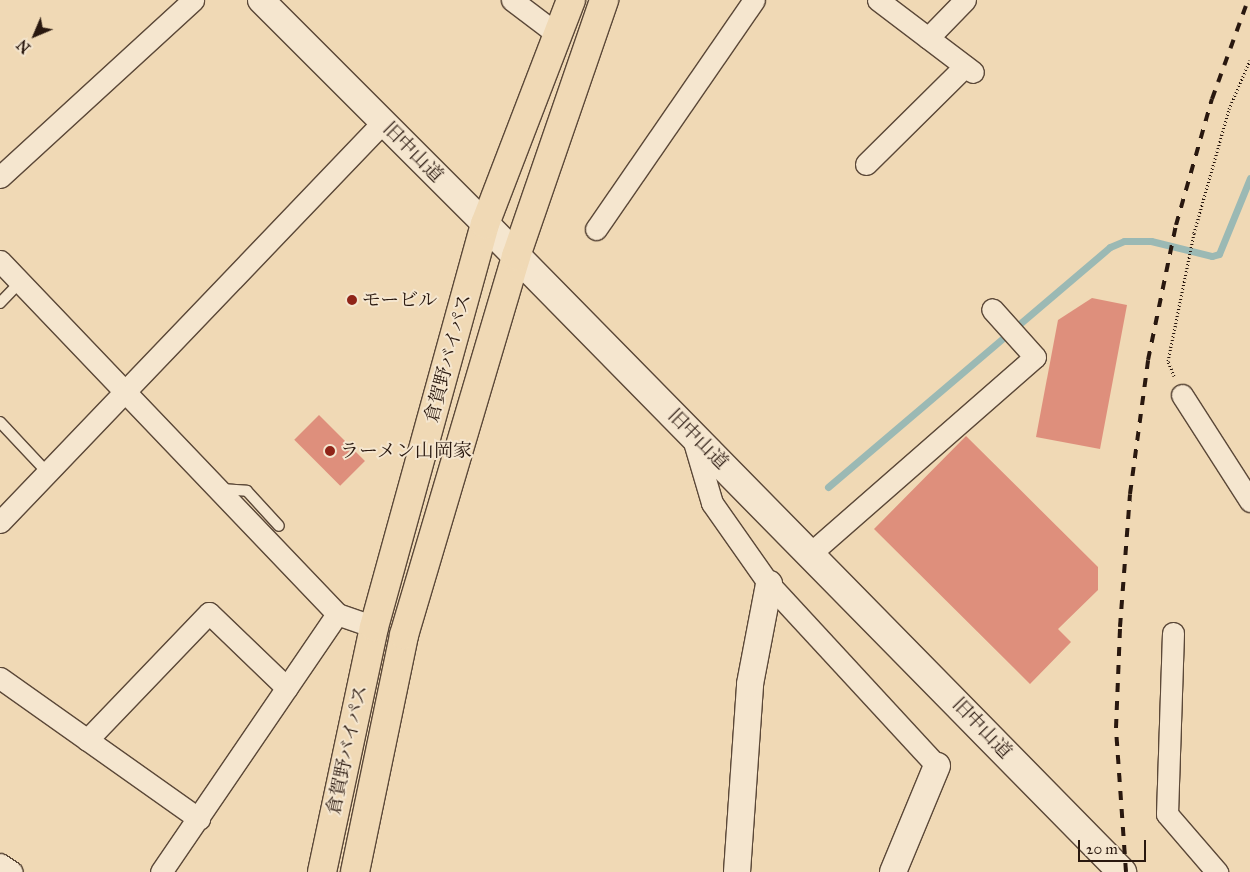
<!DOCTYPE html>
<html>
<head>
<meta charset="utf-8">
<style>
  body { margin:0 }
  #map { position:relative; width:1250px; height:872px; overflow:hidden; background:#f0d9b5; font-family:"IM FELL Great Primer","Noto Serif JP",serif }
  div>[style] { position:absolute }
  [style*='--x'] { left:calc(var(--x)*1px); top:calc(var(--y)*1px); width:calc(var(--w)*1px); rotate:calc(var(--a)*1deg) }
  .stream>* { height:7px; margin:-3.5px; padding:0 3.5px; transform-origin:3.5px; border-radius:3.5px; background:#9bb9b4 }
  .building>* { inset:0; background:#de8f7c; transform-origin:0 0 }
  .path>* { height:3px; margin-top:-1.5px; transform-origin:0; background:repeating-linear-gradient(90deg,#29180f 0 1px,transparent 0 3.5px) }
  .roads { filter:drop-shadow(1px 0 #5b4838) drop-shadow(-1px 0 #5b4838) drop-shadow(0 1px #5b4838) drop-shadow(0 -1px #5b4838) }
  .service>* { height:10px; margin:-5px; padding:0 5px; transform-origin:5px; border-radius:5px; background:#f5e6cf }
  .minor>* { height:21px; margin:-10.5px; padding:0 10.5px; transform-origin:10.5px; border-radius:10.5px; background:#f5e6cf }
  .tertiary>* { height:26px; margin:-13px; padding:0 13px; transform-origin:13px; border-radius:13px; background:#f5e6cf }
  .secondary>* { height:28px; margin:-14px; padding:0 14px; transform-origin:14px; border-radius:14px; background:#f5e6cf }
  .trunk>* { height:28px; margin:-14px; padding:0 14px; transform-origin:14px; border-radius:14px; background:#f0d9b5 }
  .rail>* { height:4px; margin-top:-2px; transform-origin:0; background:repeating-linear-gradient(90deg,#29180f 0 9px,transparent 0 18px) }
  .dots>* { width:14px; height:14px; translate:-50% -50%; box-sizing:border-box; border:2px solid #f5e6cf; border-radius:50% }
  span { translate:-50% -50%; white-space:nowrap; text-align:center; line-height:1.15; -webkit-text-stroke:4px #f5e6cf; paint-order:stroke }
  .street-label { font-size:19px; color:#29180f }
  .poi-label { font-size:19px; color:#29180f }
  .left { translate:0 -50%; text-align:left }
  .north { position:absolute; left:10px; top:10px; width:50px; height:50px; -webkit-text-stroke:4px #f5e6cf; paint-order:stroke; rotate:225deg; font-size:14px; font-weight:700; line-height:20px; text-align:center; color:#29180f }
  .north::after { content:''; display:block; margin:auto; width:18px; height:22px; background:#29180f; clip-path:polygon(50% 0,100% 100%,50% 72%,0 100%) }
  .scale { position:absolute; left:1078px; top:840px; width:68px; height:22px; box-sizing:border-box; border:2px solid #29180f; border-top:0; padding-left:6px; font-size:15px; line-height:18px; white-space:nowrap; color:#29180f; -webkit-text-stroke:4px #f5e6cf; paint-order:stroke }
</style>
</head>
<body>
<div id="map">
  <div class="stream">
    <i style="--x:828;--y:487;--w:370;--a:-40.4"></i>
    <i style="--x:1110;--y:247;--w:15;--a:-23"></i>
    <i style="--x:1124;--y:241;--w:27;--a:0"></i>
    <i style="--x:1151;--y:241;--w:63;--a:13.8"></i>
    <i style="--x:1212;--y:256;--w:7;--a:-16"></i>
    <i style="--x:1219;--y:254;--w:82;--a:-67.8"></i>
  </div>
  <div class="building">
    <i style="clip-path:polygon(1092px 298px,1127px 305px,1100px 449px,1036px 437px,1058px 320px)"></i>
    <i style="left:319px;top:415px;width:65px;height:35px;rotate:45deg"></i>
    <i style="clip-path:polygon(966px 436px,1098px 567px,1098px 590px,1058px 629px,1071px 642px,1030px 684px,874px 529px)"></i>
  </div>
  <div class="path">
    <i style="--x:1174;--y:376;--w:16;--a:-112"></i>
    <i style="--x:1168;--y:361;--w:131;--a:-78.5"></i>
    <i style="--x:1194;--y:233;--w:129;--a:-74.2"></i>
    <i style="--x:1229;--y:109;--w:53;--a:-66.8"></i>
  </div>
  <div class="roads">
    <div class="service">
      <i style="--x:0;--y:303;--w:29;--a:-46"></i>
      <i style="--x:0;--y:422;--w:69;--a:46.8"></i>
      <i style="--x:221;--y:489;--w:26;--a:4"></i>
      <i style="--x:247;--y:491;--w:47;--a:47.6"></i>
    </div>
    <div class="minor">
      <i style="--x:512;--y:0;--w:56;--a:37.1"></i>
      <i style="--x:878;--y:0;--w:119;--a:37.2"></i>
      <i style="--x:928;--y:38;--w:53;--a:-45.8"></i>
      <i style="--x:866;--y:164;--w:139;--a:-44.7"></i>
      <i style="--x:0;--y:177;--w:262;--a:-42.5"></i>
      <i style="--x:596;--y:229;--w:278;--a:-55.4"></i>
      <i style="--x:0;--y:261;--w:488;--a:46.3"></i>
      <i style="--x:1182;--y:395;--w:126;--a:57.3"></i>
      <i style="--x:692;--y:435;--w:71;--a:73.6"></i>
      <i style="--x:712;--y:503;--w:99;--a:54.9"></i>
      <i style="--x:769;--y:584;--w:248;--a:47.3"></i>
      <i style="--x:0;--y:522;--w:554;--a:-46.24"></i>
      <i style="--x:812;--y:552;--w:296;--a:-41.2"></i>
      <i style="--x:1035;--y:357;--w:64;--a:-131.9"></i>
      <i style="--x:1173;--y:633;--w:181;--a:91.9"></i>
      <i style="--x:1167;--y:814;--w:77;--a:49.2"></i>
      <i style="--x:0;--y:678;--w:244;--a:35.3"></i>
      <i style="--x:87;--y:740;--w:176;--a:-46.2"></i>
      <i style="--x:209;--y:613;--w:108;--a:43.9"></i>
      <i style="--x:0;--y:864;--w:14;--a:34"></i>
      <i style="--x:161;--y:872;--w:312;--a:-55.7"></i>
      <i style="--x:337;--y:614;--w:39;--a:19"></i>
    </div>
    <div class="tertiary">
      <i style="--x:261;--y:0;--w:317;--a:45"></i>
      <i style="--x:737;--y:872;--w:188;--a:-86"></i>
      <i style="--x:750;--y:684;--w:102;--a:-79.2"></i>
      <i style="--x:893;--y:872;--w:115;--a:-67.5"></i>
    </div>
    <div class="secondary">
      <i style="--x:485;--y:224;--w:909;--a:45.49"></i>
    </div>
    <div class="trunk">
      <i style="--x:322;--y:872;--w:250;--a:-78"></i>
      <i style="--x:374;--y:627;--w:418;--a:-74.6"></i>
      <i style="--x:485;--y:224;--w:240;--a:-69"></i>
      <i style="--x:355;--y:872;--w:242;--a:-78.3"></i>
      <i style="--x:404;--y:635;--w:395;--a:-73.5"></i>
      <i style="--x:516;--y:256;--w:271;--a:-71"></i>
    </div>
  </div>
  <div class="rail">
    <i style="--x:1126;--y:872;--w:144;--a:-94"></i>
    <i style="--x:1116;--y:728;--w:101;--a:-87.7"></i>
    <i style="--x:1120;--y:627;--w:133;--a:-85.7"></i>
    <i style="--x:1130;--y:494;--w:135;--a:-82.3"></i>
    <i style="--x:1148;--y:360;--w:138;--a:-78.3"></i>
    <i style="--x:1176;--y:225;--w:131;--a:-74.1"></i>
    <i style="--x:1212;--y:99;--w:105;--a:-70"></i>
  </div>
  <div class="dots">
    <i style="left:352px;top:300px;background:#8f2418"></i>
    <i style="left:330px;top:451px;background:#8f2418"></i>
  </div>
  <div class="street-label">
    <span style="left:413px;top:152px;rotate:45deg">旧中山道</span>
    <span style="left:448px;top:358px;rotate:-75deg">倉賀野バイパス</span>
    <span style="left:698px;top:439px;rotate:45deg">旧中山道</span>
    <span style="left:982px;top:728px;rotate:46deg">旧中山道</span>
    <span style="left:347px;top:750px;rotate:-78deg">倉賀野バイパス</span>
  </div>
  <div class="poi-label">
    <span class="left" style="left:362px;top:300px">モービル</span>
    <span class="left" style="left:340px;top:451px">ラーメン山岡家</span>
  </div>
  <div class="north">N</div>
  <div class="scale">20 m</div>
</div>
</body>
</html>
